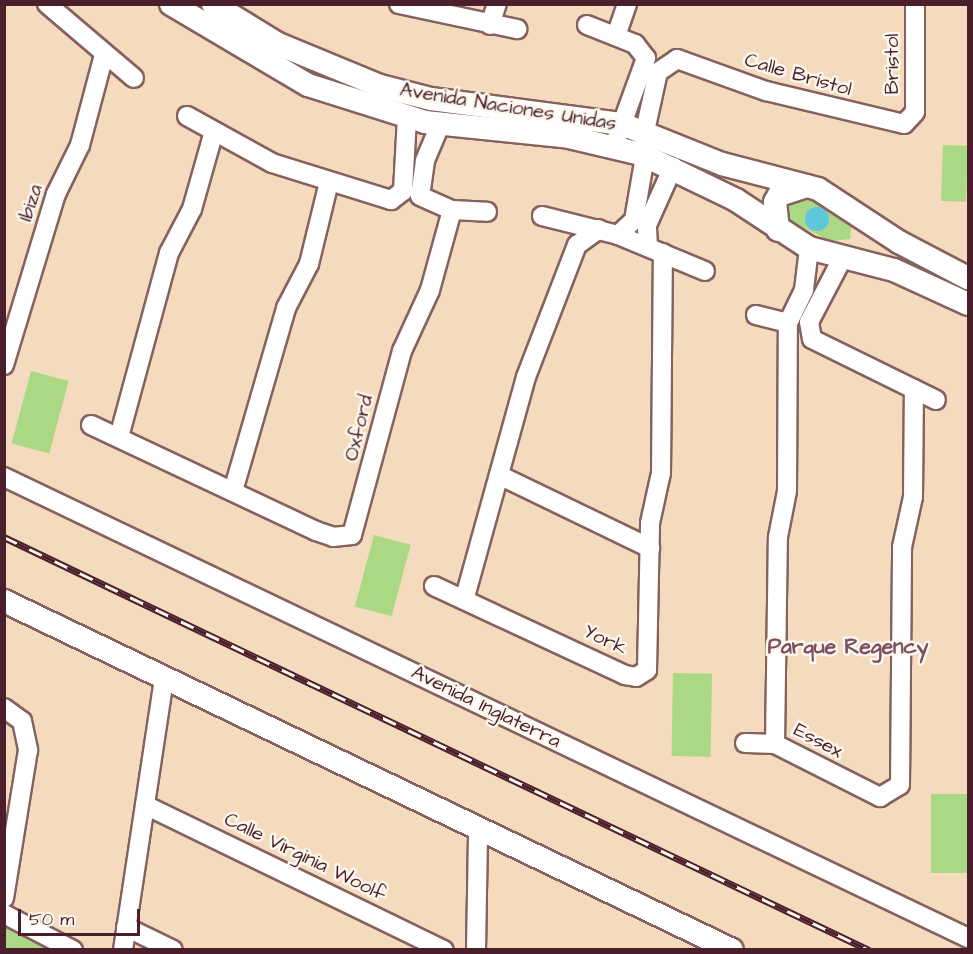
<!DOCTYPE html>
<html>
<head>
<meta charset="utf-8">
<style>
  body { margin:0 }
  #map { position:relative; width:973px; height:954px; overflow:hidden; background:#f4dbbe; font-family:"Architects Daughter",sans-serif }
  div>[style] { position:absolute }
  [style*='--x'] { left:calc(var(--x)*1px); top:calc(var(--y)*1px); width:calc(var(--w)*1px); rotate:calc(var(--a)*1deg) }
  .green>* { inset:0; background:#abd884; transform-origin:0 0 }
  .water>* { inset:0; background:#5fc7db }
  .round { border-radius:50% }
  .roads { filter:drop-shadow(2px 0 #86615e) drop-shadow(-2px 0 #86615e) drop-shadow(0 2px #86615e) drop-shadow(0 -2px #86615e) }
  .minor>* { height:18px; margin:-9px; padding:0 9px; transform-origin:9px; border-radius:9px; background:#fff }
  .tertiary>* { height:22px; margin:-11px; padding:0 11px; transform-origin:11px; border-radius:11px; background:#fff }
  .rail>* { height:7px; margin-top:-3.5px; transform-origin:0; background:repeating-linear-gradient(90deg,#fbf7ec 0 14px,#4a1f2b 0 28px); box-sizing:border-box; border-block:2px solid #4a1f2b }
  span { translate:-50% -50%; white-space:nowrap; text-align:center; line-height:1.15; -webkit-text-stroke:5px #fbf7ec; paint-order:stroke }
  .street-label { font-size:20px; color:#4a1f2b }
  .neighbourhood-label { font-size:21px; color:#7c4d60; font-weight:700 }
  .frame { position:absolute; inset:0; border:6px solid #4a1f2b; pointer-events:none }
  .scale { position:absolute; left:18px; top:909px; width:122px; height:27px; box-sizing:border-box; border:3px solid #4a1f2b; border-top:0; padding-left:8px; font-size:18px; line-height:21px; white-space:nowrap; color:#4a1f2b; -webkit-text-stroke:4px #fbf7ec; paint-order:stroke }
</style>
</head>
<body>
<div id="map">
  <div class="green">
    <i style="left:943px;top:145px;width:25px;height:56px;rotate:2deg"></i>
    <i style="clip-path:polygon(806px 194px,852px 222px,850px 239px,830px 241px,783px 217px,781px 200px)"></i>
    <i style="left:31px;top:371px;width:39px;height:75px;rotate:15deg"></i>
    <i style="left:374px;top:535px;width:38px;height:74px;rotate:15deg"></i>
    <i style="left:673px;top:673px;width:39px;height:83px;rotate:1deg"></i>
    <i style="left:931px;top:794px;width:37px;height:79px"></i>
    <i style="clip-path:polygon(4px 924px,46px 948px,50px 949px,5px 949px)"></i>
  </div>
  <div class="water">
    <i class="round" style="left:805px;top:207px;width:24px;height:24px"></i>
  </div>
  <div class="roads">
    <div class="minor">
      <i style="--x:47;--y:4;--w:114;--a:40.4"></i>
      <i style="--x:399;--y:4;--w:121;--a:12"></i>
      <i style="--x:490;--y:25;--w:22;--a:-72"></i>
      <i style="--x:587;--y:25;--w:52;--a:21.6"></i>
      <i style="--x:635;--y:44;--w:18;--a:52"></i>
      <i style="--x:646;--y:58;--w:94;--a:110"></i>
      <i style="--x:616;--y:36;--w:34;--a:-71"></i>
      <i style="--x:187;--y:116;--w:97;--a:28.9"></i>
      <i style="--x:272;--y:163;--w:125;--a:17.3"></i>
      <i style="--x:391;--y:200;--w:15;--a:-37"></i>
      <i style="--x:403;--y:191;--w:73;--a:-86.9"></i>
      <i style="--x:440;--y:125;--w:39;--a:113"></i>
      <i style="--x:425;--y:161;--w:35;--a:98"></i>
      <i style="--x:420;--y:196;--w:35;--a:24"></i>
      <i style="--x:452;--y:210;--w:35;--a:3"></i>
      <i style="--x:645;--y:131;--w:60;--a:-77.6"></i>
      <i style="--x:658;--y:72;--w:23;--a:-34"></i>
      <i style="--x:677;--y:59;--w:95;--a:19.8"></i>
      <i style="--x:766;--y:91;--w:142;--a:13.4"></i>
      <i style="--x:904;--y:124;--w:16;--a:-47"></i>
      <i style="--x:915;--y:112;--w:108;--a:-90"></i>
      <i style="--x:542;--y:216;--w:78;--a:14"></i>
      <i style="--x:618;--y:235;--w:94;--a:22.5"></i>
      <i style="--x:618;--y:235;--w:22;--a:-43"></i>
      <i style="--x:634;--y:220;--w:65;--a:-80.2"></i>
      <i style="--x:648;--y:247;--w:22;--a:-93"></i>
      <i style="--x:647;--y:225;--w:64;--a:-65.9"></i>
      <i style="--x:842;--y:259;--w:71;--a:117.6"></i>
      <i style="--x:809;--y:322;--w:17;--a:80"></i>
      <i style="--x:812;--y:339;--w:138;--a:26.2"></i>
      <i style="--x:756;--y:315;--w:33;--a:14"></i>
      <i style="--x:4;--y:365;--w:179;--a:-73.1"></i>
      <i style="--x:56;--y:194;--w:55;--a:-63.9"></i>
      <i style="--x:80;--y:145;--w:93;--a:-75.1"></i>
      <i style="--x:91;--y:425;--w:249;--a:25.2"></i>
      <i style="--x:316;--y:531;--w:18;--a:19"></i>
      <i style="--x:333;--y:537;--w:19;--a:-6"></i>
      <i style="--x:352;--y:535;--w:191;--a:-74.8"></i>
      <i style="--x:402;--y:351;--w:67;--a:-65.3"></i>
      <i style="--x:430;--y:290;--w:83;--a:-74.6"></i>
      <i style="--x:119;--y:437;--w:191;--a:-74.8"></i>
      <i style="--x:169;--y:253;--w:50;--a:-62.4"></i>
      <i style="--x:192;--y:209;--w:77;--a:-74.2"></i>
      <i style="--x:499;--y:475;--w:168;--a:25.8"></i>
      <i style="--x:4;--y:477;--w:1069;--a:25.56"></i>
      <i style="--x:233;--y:491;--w:191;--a:-73.8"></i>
      <i style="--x:286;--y:308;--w:50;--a:-62.4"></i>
      <i style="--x:309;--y:264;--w:84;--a:-76.3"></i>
      <i style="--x:434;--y:586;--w:211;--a:25"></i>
      <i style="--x:625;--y:675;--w:11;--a:10"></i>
      <i style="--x:636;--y:677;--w:13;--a:-32"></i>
      <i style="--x:647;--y:670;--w:147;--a:-88.8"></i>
      <i style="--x:650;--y:523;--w:51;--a:-77.6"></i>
      <i style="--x:661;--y:473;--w:220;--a:-89.5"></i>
      <i style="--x:465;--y:597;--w:228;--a:-74.5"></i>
      <i style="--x:526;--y:377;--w:142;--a:-68.9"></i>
      <i style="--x:577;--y:245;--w:27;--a:-36"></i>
      <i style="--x:4;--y:708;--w:22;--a:36"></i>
      <i style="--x:22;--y:721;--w:30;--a:78"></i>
      <i style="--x:28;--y:750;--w:150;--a:99.2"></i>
      <i style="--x:745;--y:743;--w:30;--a:2"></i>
      <i style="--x:775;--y:744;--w:118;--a:26.8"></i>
      <i style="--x:880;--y:797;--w:23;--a:-31"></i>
      <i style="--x:900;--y:785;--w:238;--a:-89.5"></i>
      <i style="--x:902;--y:547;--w:51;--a:-77.6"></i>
      <i style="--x:913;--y:497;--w:108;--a:-89.5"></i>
      <i style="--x:775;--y:744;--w:207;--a:-89.2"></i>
      <i style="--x:778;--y:537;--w:47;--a:-78.9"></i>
      <i style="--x:787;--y:491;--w:168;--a:-89.7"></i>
      <i style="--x:788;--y:323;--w:37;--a:-64"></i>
      <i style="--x:804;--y:290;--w:42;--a:-83.2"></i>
      <i style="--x:145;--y:805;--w:332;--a:25.9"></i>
      <i style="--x:4;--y:914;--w:78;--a:27.6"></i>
      <i style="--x:126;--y:927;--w:52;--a:26.1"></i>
      <i style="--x:123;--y:950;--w:274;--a:-81.4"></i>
      <i style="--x:476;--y:950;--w:118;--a:-89"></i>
    </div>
    <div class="tertiary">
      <i style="--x:171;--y:4;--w:159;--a:30.6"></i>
      <i style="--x:308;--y:85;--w:123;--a:17.5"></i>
      <i style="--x:425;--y:122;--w:145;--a:5.9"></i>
      <i style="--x:569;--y:137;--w:74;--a:13.3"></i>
      <i style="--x:641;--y:154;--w:106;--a:25.8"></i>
      <i style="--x:736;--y:200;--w:87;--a:33.3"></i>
      <i style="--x:809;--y:248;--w:88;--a:14.5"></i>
      <i style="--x:894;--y:270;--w:81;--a:24.7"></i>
      <i style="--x:213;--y:4;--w:76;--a:31.6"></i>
      <i style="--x:278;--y:44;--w:110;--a:22.4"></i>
      <i style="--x:380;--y:86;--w:53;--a:14.3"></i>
      <i style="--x:431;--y:99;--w:193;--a:7.5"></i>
      <i style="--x:622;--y:124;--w:108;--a:21.8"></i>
      <i style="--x:722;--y:164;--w:99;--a:14.6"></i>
      <i style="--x:818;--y:189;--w:97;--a:33.2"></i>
      <i style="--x:899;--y:242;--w:78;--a:27.6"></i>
      <i style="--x:778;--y:230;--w:28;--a:-96"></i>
      <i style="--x:775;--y:202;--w:8;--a:-60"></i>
      <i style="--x:779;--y:195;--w:29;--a:-18"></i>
      <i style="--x:4;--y:601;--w:807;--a:25.61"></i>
    </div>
  </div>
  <div class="rail">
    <i style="--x:4;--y:537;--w:959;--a:25.52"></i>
  </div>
  <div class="street-label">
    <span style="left:892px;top:64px;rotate:-90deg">Bristol</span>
    <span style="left:798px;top:75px;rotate:16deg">Calle Brístol</span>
    <span style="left:508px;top:107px;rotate:9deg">Avenida Naciones Unidas</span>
    <span style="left:31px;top:203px;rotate:-72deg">Ibiza</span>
    <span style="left:359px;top:428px;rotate:-76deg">Oxford</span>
    <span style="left:605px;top:640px;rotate:26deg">York</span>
    <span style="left:486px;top:707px;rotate:26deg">Avenida Inglaterra</span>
    <span style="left:818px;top:741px;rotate:28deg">Essex</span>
    <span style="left:305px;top:857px;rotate:26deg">Calle Virginia Woolf</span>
  </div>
  <div class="neighbourhood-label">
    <span style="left:848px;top:647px">Parque Regency</span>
  </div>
  <div class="frame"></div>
  <div class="scale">50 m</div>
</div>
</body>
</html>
